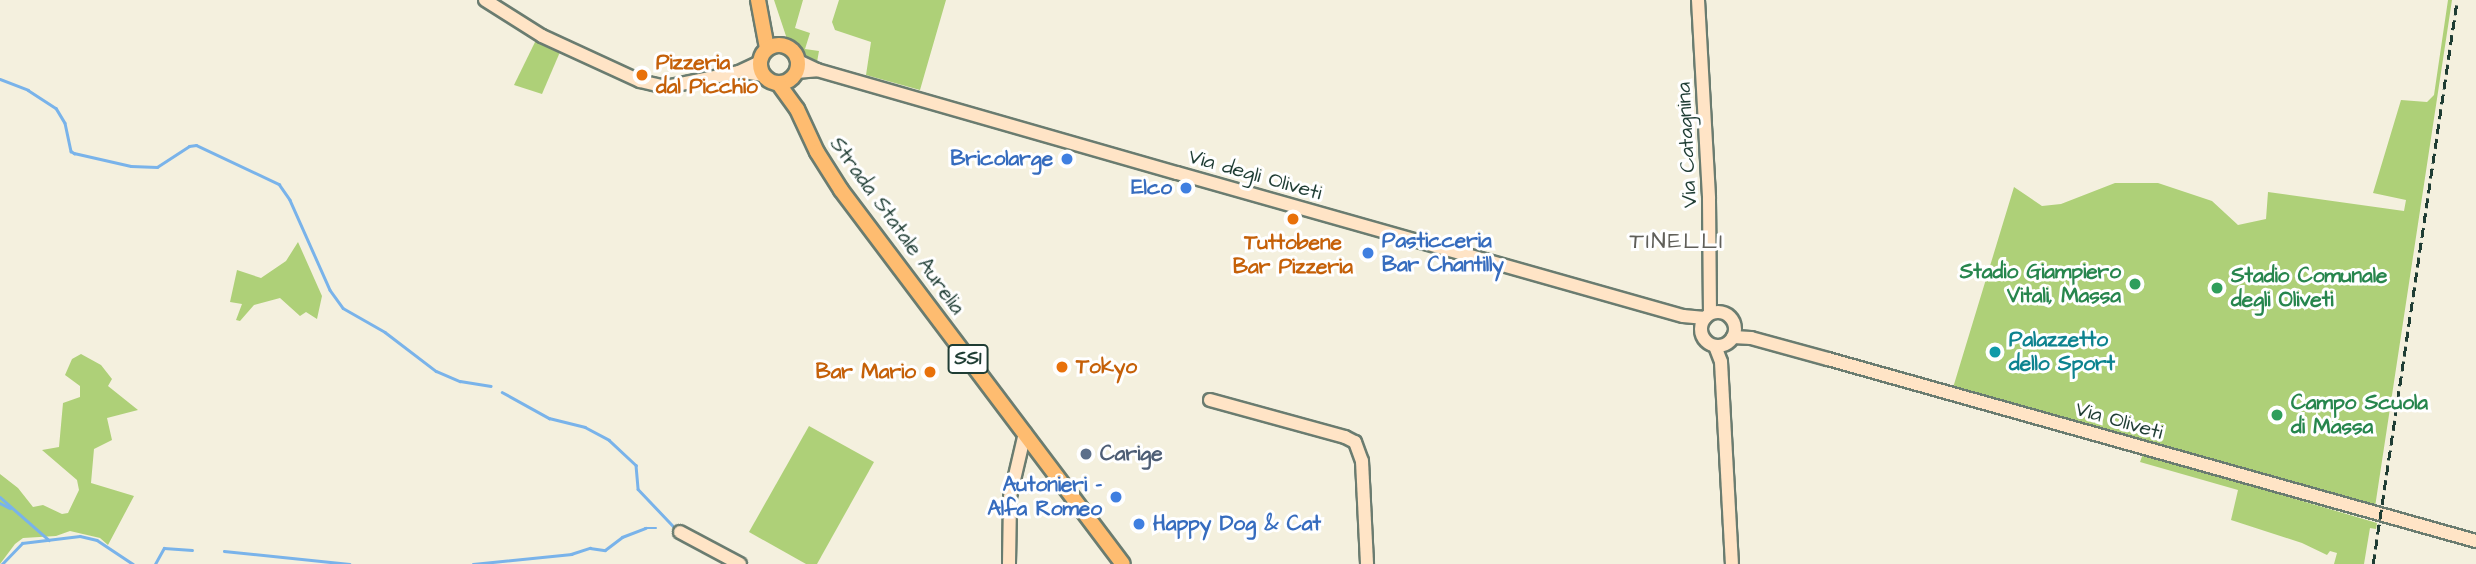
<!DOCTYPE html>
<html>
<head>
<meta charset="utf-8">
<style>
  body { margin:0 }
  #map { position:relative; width:2476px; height:564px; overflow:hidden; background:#f4f0de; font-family:"Architects Daughter",sans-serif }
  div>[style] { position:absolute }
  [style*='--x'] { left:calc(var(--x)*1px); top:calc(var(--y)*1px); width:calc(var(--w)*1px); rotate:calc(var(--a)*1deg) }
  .green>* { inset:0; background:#aed078 }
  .stream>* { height:2.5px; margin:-1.25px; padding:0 1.25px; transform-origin:1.25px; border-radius:1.25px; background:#79b3ea }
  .roads { filter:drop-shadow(2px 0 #6a7c70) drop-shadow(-2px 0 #6a7c70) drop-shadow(0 2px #6a7c70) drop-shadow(0 -2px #6a7c70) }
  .secondary>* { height:12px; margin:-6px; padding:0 6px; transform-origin:6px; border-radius:6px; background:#ffe4c6 }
  .secondary>.ring { margin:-6px; padding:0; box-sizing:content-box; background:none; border:12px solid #ffe4c6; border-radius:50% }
  .primary>* { height:14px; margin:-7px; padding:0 7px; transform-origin:7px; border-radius:7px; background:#febc70 }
  .primary>.ring { margin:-7px; padding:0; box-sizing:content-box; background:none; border:14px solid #febc70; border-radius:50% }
  .rail>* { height:2.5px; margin-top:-1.25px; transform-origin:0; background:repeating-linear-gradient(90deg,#1f3d34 0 10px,transparent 0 15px) }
  .dots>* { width:19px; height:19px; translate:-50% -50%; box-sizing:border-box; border:4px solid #fff; border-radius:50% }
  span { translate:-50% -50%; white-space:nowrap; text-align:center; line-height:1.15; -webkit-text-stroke:6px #fff; paint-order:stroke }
  .shield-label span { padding:2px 5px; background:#fff; border:2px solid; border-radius:5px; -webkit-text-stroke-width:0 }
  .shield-label { font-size:19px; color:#1f3d34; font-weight:700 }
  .food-label { font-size:21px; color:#c56008; font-weight:700 }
  .left { translate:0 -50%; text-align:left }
  .right { translate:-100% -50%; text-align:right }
  .street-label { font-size:21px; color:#1f3d34 }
  .shop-label { font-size:21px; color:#366cbe; font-weight:700 }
  .leisure-label { font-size:21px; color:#27864d; font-weight:700 }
  .culture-label { font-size:21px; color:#0d838f; font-weight:700 }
  .service-label { font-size:21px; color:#4e5e75; font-weight:700 }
  .neighbourhood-label { font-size:23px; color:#605f59; letter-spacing:2px }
</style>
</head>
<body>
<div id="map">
  <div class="green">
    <i style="clip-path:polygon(774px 0,803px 0,795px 28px,810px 33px,805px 49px,819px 51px,817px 62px,804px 58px,788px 42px)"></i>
    <i style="clip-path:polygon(839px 0,946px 0,920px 90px,866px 75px,871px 42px,835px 30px,832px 22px)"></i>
    <i style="clip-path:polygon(2448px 0,2452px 0,2375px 507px,1952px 391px,2014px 187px,2042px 206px,2061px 204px,2115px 183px,2158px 183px,2212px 201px,2238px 225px,2266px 219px,2268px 192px,2404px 211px,2406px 200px,2373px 193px,2401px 100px,2427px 102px,2434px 95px)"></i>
    <i style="clip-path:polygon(536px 40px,560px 52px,542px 94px,514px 85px)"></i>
    <i style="clip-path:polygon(298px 242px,322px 296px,317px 319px,306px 312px,300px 316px,280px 298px,254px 305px,240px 321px,236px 320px,242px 304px,230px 302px,237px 270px,261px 278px,286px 261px)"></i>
    <i style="clip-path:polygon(81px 354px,101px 365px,112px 379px,108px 386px,138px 410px,107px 418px,112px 440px,94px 449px,91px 483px,134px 496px,108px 545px,100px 538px,70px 531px,56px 536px,23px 538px,15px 544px,0 564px,0 474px,18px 488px,33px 507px,43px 505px,62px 514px,68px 513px,79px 490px,77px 480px,42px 450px,59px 447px,63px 403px,80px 397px,80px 386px,65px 375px,72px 359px)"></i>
    <i style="clip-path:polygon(809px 426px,874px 462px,817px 564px,806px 564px,749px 532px)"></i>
    <i style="clip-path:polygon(2143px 454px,2377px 523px,2376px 529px,2370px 528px,2364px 564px,2334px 564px,2337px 553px,2330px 551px,2327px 555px,2302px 543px,2231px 520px,2238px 490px,2140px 462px)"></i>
  </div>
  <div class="stream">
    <i style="--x:0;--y:79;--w:30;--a:21"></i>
    <i style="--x:28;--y:90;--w:33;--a:33"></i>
    <i style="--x:56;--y:108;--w:17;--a:59"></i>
    <i style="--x:65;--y:123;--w:29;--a:78"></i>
    <i style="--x:71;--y:151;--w:4;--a:34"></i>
    <i style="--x:74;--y:153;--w:58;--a:12.8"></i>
    <i style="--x:131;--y:166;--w:26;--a:2"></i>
    <i style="--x:157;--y:167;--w:38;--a:-33"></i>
    <i style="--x:189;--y:146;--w:7;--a:-8"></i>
    <i style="--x:196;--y:145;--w:92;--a:25.2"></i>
    <i style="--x:279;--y:184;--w:19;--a:55"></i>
    <i style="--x:290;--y:200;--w:98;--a:66"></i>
    <i style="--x:330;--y:290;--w:22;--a:54"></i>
    <i style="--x:343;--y:308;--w:48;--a:29.7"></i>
    <i style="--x:385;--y:332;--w:64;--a:37.4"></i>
    <i style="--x:436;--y:371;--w:26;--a:23"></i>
    <i style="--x:460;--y:381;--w:31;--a:9"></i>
    <i style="--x:502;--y:392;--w:54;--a:29"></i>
    <i style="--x:549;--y:418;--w:37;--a:14"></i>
    <i style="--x:585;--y:427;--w:27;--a:28"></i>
    <i style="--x:609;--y:440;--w:37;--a:43"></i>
    <i style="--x:636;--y:465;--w:24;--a:85"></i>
    <i style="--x:638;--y:489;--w:52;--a:46.5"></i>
    <i style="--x:0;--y:497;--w:65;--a:41.3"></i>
    <i style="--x:0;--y:503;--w:11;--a:27"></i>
    <i style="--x:224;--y:551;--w:126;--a:5.9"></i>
    <i style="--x:2;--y:564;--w:29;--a:-46"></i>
    <i style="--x:22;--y:543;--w:58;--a:-6.9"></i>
    <i style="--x:80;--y:536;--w:17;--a:13"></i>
    <i style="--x:97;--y:540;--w:43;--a:33.7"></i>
    <i style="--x:155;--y:564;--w:18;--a:-61"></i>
    <i style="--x:164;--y:548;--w:28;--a:4"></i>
    <i style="--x:473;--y:564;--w:99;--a:-5.8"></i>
    <i style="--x:571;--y:554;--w:20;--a:-18"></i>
    <i style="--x:590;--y:548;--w:15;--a:8"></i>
    <i style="--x:605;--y:550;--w:21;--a:-37"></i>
    <i style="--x:622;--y:537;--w:25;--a:-21"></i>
    <i style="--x:645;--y:528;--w:11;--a:0"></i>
  </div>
  <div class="roads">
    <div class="secondary">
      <i style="--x:485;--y:0;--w:67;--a:32.3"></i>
      <i style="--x:542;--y:36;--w:108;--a:24.7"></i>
      <i style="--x:640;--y:81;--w:27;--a:13"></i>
      <i style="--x:666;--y:87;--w:75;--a:-11.6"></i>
      <i style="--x:739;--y:72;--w:23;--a:-25"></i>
      <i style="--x:1698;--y:0;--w:199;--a:86.8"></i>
      <i style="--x:1709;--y:199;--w:114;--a:89.5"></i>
      <i style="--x:798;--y:61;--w:21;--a:25"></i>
      <i style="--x:817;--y:70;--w:374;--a:16"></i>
      <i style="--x:1177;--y:173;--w:526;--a:15.78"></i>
      <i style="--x:1683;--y:316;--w:22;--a:5"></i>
      <i style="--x:743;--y:72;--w:20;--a:9"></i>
      <i style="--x:796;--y:72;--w:21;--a:-5"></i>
      <i class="ring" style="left:1701px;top:312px;width:22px;height:22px"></i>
      <i style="--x:1733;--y:337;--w:18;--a:3"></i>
      <i style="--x:1751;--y:338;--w:80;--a:15.3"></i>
      <i style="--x:1828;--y:359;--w:673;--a:15.69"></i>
      <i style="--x:1715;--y:346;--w:17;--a:69"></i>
      <i style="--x:1721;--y:362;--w:202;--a:86.9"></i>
      <i style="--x:1210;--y:400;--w:140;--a:15.3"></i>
      <i style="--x:1345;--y:437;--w:11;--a:27"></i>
      <i style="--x:1355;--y:442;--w:20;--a:70"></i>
      <i style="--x:1362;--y:461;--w:103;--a:87.2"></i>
      <i style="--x:680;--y:532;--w:68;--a:28.1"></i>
      <i style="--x:1009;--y:564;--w:67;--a:-89.1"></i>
      <i style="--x:1010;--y:497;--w:66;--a:-76.8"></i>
    </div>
    <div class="primary">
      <i style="--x:758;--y:0;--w:49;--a:79.4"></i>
      <i class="ring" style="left:760px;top:45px;width:24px;height:24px"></i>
      <i style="--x:778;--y:83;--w:32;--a:54"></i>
      <i style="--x:797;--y:109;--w:47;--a:65.1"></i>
      <i style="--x:817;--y:152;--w:45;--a:57.7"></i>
      <i style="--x:841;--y:190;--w:468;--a:53"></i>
    </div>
  </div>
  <div class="rail">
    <i style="--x:2373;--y:564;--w:570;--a:-81.53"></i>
  </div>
  <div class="dots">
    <i style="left:642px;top:75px;background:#e8710a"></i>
    <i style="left:1067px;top:159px;background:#3f7fe0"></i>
    <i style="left:1186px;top:188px;background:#3f7fe0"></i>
    <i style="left:1293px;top:219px;background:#e8710a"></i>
    <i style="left:1368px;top:253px;background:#3f7fe0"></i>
    <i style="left:2135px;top:284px;background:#2e9e5b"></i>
    <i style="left:2217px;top:288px;background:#2e9e5b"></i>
    <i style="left:1995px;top:352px;background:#0f9aa8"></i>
    <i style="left:1062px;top:367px;background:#e8710a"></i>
    <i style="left:930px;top:372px;background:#e8710a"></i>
    <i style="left:2277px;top:415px;background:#2e9e5b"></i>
    <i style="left:1086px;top:454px;background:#5c6f8a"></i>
    <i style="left:1116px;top:497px;background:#3f7fe0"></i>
    <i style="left:1139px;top:524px;background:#3f7fe0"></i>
  </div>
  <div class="shield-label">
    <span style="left:968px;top:359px">SS1</span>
  </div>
  <div class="food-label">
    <span class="left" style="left:656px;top:75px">Pizzeria<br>dal Picchio</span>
    <span style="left:1293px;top:255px">Tuttobene<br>Bar Pizzeria</span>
    <span class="left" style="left:1076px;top:367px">Tokyo</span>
    <span class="right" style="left:916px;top:372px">Bar Mario</span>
  </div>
  <div class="street-label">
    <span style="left:1687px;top:145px;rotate:-93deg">Via Catagnina</span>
    <span style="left:1255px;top:175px;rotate:16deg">Via degli Oliveti</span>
    <span style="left:897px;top:226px;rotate:54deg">Strada Statale Aurelia</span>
    <span style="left:2119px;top:421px;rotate:16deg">Via Oliveti</span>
  </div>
  <div class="shop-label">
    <span class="right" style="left:1053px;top:159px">Bricolarge</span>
    <span class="right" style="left:1172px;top:188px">Elco</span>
    <span class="left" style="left:1382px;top:253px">Pasticceria<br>Bar Chantilly</span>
    <span class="right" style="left:1102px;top:497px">Autonieri -<br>Alfa Romeo</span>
    <span class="left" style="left:1153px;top:524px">Happy Dog &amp; Cat</span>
  </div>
  <div class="leisure-label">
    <span class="right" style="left:2121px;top:284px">Stadio Giampiero<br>Vitali, Massa</span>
    <span class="left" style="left:2231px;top:288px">Stadio Comunale<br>degli Oliveti</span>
    <span class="left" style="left:2291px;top:415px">Campo Scuola<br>di Massa</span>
  </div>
  <div class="culture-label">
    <span class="left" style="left:2009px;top:352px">Palazzetto<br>dello Sport</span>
  </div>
  <div class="service-label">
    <span class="left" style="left:1100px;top:454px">Carige</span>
  </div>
  <div class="neighbourhood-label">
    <span style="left:1677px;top:241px">TINELLI</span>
  </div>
</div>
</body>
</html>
